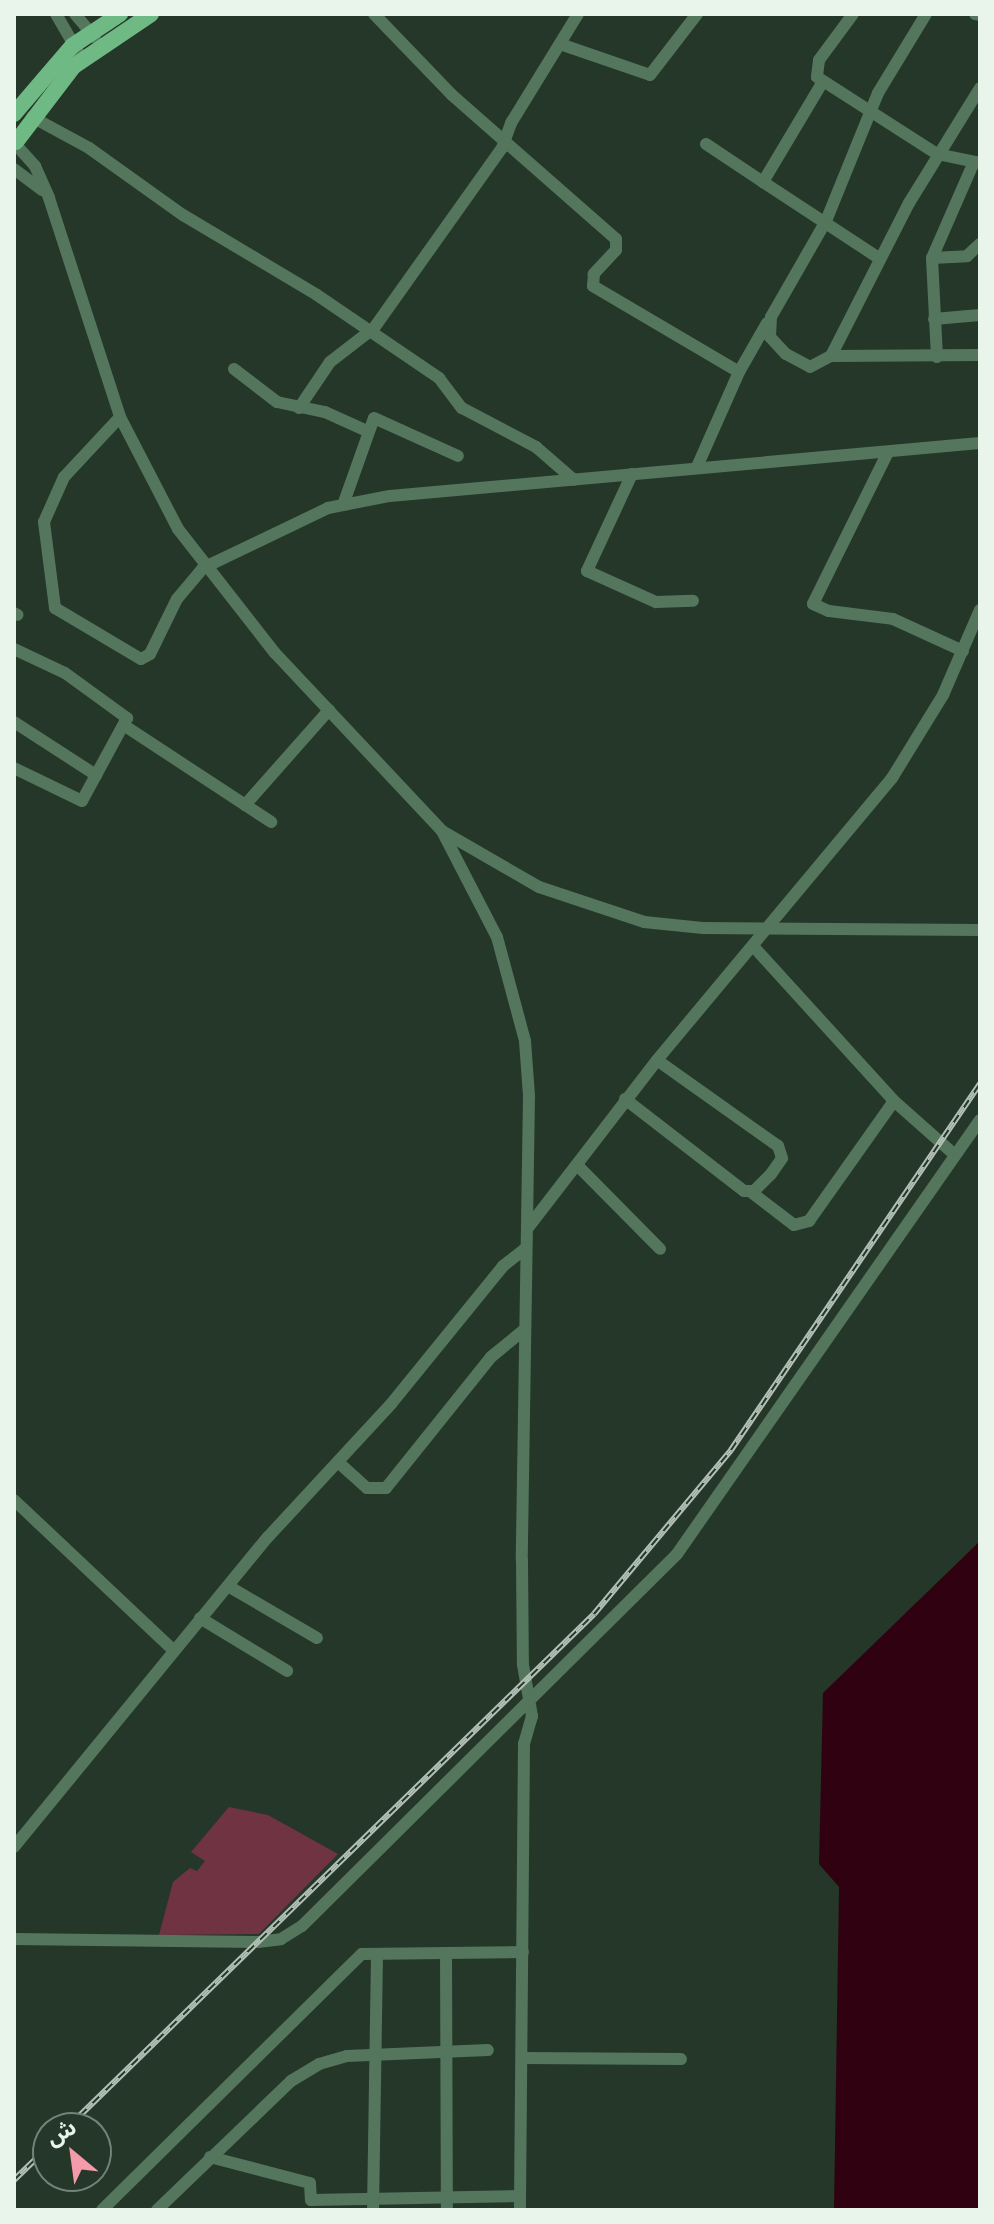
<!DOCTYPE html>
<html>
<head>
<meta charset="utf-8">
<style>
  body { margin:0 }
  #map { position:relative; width:994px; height:2224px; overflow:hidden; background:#243729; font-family:Figtree,"Noto Sans Arabic",sans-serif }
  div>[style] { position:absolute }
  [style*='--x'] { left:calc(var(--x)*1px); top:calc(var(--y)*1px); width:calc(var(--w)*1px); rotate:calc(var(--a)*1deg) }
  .green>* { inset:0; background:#6f3341 }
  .water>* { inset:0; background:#300211 }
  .minor>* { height:12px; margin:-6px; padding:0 6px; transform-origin:6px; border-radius:6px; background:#53765c }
  .major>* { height:16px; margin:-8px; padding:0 8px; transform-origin:8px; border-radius:8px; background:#6fb985 }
  .rail>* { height:6px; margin-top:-3px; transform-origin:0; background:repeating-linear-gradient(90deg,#243729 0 9px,#b3c0b5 0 18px); box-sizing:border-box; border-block:2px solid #b3c0b5 }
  span { translate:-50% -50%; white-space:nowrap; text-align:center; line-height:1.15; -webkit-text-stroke:8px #243729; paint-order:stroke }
  .frame { position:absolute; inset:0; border:16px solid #e9f4eb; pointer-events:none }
  .north { position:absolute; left:32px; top:2112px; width:80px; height:80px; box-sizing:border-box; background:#243729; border:2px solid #738377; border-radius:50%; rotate:331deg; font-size:22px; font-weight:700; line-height:32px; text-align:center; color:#e9f4eb }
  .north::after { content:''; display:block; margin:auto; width:28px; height:36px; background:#f39aab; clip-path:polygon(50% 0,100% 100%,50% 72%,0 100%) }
</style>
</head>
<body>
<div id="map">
  <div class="green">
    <i style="clip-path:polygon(229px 1807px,268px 1815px,338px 1854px,259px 1934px,159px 1935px,173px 1882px,190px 1868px,197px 1871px,205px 1861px,191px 1852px)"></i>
  </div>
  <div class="water">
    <i style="clip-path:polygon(980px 1541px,980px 2210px,834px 2210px,839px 1887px,819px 1864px,823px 1693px)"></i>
  </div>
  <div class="minor">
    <i style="--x:56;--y:14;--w:44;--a:59.9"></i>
    <i style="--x:75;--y:14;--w:31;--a:50"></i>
    <i style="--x:374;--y:14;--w:112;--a:46.1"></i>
    <i style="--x:452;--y:95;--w:218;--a:41.3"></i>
    <i style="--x:616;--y:239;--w:11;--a:90"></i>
    <i style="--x:616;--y:250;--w:33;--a:133"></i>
    <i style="--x:594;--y:274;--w:12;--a:95"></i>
    <i style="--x:593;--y:286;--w:169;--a:30.5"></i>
    <i style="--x:739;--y:372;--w:104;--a:113.9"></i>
    <i style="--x:853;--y:14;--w:57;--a:126.5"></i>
    <i style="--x:819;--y:60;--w:17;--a:97"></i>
    <i style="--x:817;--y:77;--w:143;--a:32.7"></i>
    <i style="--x:937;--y:154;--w:44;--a:11.8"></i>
    <i style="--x:926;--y:14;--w:92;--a:121.3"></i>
    <i style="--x:878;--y:93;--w:138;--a:112.1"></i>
    <i style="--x:826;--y:221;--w:111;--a:119.8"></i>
    <i style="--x:771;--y:317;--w:20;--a:93"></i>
    <i style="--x:770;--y:337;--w:23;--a:47"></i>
    <i style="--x:786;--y:354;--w:27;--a:28"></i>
    <i style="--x:810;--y:367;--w:24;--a:-28"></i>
    <i style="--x:831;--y:356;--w:172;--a:-63"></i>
    <i style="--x:909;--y:203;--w:135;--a:-58.3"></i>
    <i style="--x:975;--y:14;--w:5;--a:11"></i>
    <i style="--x:560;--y:44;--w:95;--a:19"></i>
    <i style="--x:650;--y:75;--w:77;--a:-52.4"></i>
    <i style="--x:32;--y:117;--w:65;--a:28.5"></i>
    <i style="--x:89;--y:148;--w:115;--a:35.5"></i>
    <i style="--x:183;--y:215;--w:156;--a:30.8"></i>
    <i style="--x:317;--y:295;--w:148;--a:34.2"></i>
    <i style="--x:439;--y:378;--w:38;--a:53"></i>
    <i style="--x:462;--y:408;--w:84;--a:27.8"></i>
    <i style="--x:536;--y:447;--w:50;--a:41"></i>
    <i style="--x:706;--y:144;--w:69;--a:33.7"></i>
    <i style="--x:763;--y:182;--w:115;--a:-59.2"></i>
    <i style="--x:17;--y:146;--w:27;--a:48"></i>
    <i style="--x:35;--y:166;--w:35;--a:66"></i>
    <i style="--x:49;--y:198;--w:230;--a:72"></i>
    <i style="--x:120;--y:417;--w:126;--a:62.6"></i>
    <i style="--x:178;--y:529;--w:157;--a:52"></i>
    <i style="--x:275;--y:653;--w:244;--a:46.8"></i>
    <i style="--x:442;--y:831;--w:112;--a:30"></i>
    <i style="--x:539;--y:887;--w:111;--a:18.4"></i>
    <i style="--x:644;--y:922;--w:59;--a:5.8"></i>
    <i style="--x:703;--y:928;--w:277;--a:0.4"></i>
    <i style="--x:14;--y:169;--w:35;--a:37"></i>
    <i style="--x:763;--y:182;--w:140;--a:33.3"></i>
    <i style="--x:932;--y:258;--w:35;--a:-3"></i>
    <i style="--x:967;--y:256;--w:18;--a:-43"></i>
    <i style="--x:934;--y:319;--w:46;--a:-5"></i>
    <i style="--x:831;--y:356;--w:149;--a:-0.4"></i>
    <i style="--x:937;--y:357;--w:99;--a:-92.9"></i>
    <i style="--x:932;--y:258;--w:103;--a:-66.4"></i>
    <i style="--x:234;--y:369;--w:54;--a:37.5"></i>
    <i style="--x:277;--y:402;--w:49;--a:11.8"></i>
    <i style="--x:325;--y:412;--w:46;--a:24.3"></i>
    <i style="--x:739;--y:372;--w:56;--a:-60.3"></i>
    <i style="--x:299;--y:408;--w:55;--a:-56"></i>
    <i style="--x:330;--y:362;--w:56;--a:-37.7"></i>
    <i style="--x:374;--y:328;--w:221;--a:-54.6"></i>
    <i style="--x:502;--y:148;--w:27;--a:-70"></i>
    <i style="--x:511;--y:123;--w:128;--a:-58.4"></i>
    <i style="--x:120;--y:417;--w:82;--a:133"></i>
    <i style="--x:64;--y:477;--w:49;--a:114"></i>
    <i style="--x:44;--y:522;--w:87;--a:82.7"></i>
    <i style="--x:55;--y:608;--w:100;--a:30.7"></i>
    <i style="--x:141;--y:659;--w:10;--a:-29"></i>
    <i style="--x:150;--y:654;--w:61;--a:-63.9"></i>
    <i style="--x:177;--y:599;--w:40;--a:-50"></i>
    <i style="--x:203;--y:568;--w:139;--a:-25.6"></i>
    <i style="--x:328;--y:508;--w:63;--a:-11"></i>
    <i style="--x:390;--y:496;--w:592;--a:-5.13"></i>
    <i style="--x:888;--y:452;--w:169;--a:116.3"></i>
    <i style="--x:813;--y:604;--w:17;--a:24"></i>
    <i style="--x:829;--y:611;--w:64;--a:7.1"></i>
    <i style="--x:893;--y:619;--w:77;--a:24.6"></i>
    <i style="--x:632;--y:474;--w:107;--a:114.9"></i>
    <i style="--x:587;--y:571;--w:76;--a:24.2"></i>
    <i style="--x:656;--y:602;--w:37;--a:-2"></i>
    <i style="--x:343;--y:505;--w:92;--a:-70.4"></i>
    <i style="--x:374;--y:418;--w:92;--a:24.3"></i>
    <i style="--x:14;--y:613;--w:4;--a:27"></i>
    <i style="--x:14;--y:649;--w:56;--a:25.2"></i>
    <i style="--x:65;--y:673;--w:77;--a:36"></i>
    <i style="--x:127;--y:718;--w:94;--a:118.5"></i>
    <i style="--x:82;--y:801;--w:76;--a:-154.1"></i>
    <i style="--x:14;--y:722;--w:98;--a:32.9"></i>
    <i style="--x:125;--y:726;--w:175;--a:33.3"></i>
    <i style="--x:245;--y:805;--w:127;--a:-48.5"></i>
    <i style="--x:442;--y:831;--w:119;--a:62.6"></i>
    <i style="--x:497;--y:937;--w:108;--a:74.9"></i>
    <i style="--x:525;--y:1041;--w:55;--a:85.8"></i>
    <i style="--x:529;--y:1096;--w:464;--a:90.9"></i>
    <i style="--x:522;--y:1560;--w:105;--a:89.5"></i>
    <i style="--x:523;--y:1665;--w:52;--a:80"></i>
    <i style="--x:532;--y:1716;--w:29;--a:106"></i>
    <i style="--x:524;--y:1744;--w:466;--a:90.5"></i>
    <i style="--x:753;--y:946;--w:210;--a:47.7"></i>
    <i style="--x:894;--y:1101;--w:81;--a:41.5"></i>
    <i style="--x:625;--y:1099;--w:150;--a:37.7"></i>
    <i style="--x:744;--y:1191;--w:10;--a:0"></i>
    <i style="--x:754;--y:1191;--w:24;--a:-45"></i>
    <i style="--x:771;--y:1174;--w:19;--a:-55"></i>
    <i style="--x:782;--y:1158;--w:13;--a:-108"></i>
    <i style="--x:778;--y:1146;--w:148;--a:-144.6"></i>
    <i style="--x:577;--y:1165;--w:118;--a:45.3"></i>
    <i style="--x:751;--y:1192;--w:54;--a:37.5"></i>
    <i style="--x:794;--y:1225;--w:16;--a:-15"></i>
    <i style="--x:809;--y:1221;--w:147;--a:-54.7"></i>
    <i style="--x:527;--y:1229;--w:213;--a:-52.4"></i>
    <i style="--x:657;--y:1060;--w:367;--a:-50.2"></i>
    <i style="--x:892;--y:778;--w:97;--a:-58.4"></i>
    <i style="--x:943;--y:695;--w:93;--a:-66.5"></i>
    <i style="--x:338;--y:1462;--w:39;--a:42"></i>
    <i style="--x:367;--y:1488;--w:19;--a:0"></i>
    <i style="--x:386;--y:1488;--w:168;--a:-51.3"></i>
    <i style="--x:491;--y:1357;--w:43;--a:-39.3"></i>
    <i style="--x:14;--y:1500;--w:220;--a:43.3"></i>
    <i style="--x:228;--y:1586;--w:103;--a:30.3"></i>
    <i style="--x:200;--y:1618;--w:102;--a:31.3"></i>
    <i style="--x:14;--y:1847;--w:401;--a:-50.7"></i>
    <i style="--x:268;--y:1537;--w:181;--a:-47.2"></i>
    <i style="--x:391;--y:1404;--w:178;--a:-50.9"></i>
    <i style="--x:503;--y:1266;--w:29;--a:-38"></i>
    <i style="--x:14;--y:1939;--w:244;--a:0.7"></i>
    <i style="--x:258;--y:1942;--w:23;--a:-7"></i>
    <i style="--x:281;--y:1939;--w:25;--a:-32"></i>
    <i style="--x:302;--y:1926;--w:528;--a:-44.77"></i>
    <i style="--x:677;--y:1554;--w:529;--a:-55.08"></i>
    <i style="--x:446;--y:1953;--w:257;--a:89.8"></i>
    <i style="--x:522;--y:2058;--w:159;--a:0.4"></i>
    <i style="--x:210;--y:2157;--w:103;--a:14.6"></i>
    <i style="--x:310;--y:2183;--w:17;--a:87"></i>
    <i style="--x:311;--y:2200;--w:209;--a:-1.1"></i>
    <i style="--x:102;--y:2210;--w:365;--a:-44.6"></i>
    <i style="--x:362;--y:1954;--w:161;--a:-0.7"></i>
    <i style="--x:157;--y:2210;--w:186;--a:-43.9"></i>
    <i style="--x:291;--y:2081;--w:33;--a:-31"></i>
    <i style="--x:319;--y:2064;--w:29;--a:-16"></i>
    <i style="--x:347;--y:2056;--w:141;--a:-2.4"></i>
    <i style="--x:373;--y:2210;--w:256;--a:-89.1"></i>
  </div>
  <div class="major">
    <i style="--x:14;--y:114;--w:89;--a:-49.5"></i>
    <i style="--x:72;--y:46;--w:58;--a:-33.7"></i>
    <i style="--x:16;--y:142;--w:96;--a:-52.7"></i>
    <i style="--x:74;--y:66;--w:93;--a:-34"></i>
  </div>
  <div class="rail">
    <i style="--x:67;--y:2128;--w:736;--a:-44.28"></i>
    <i style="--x:594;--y:1614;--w:214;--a:-50.1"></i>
    <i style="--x:731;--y:1450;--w:443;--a:-55.8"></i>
    <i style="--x:14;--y:2180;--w:47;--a:-44.1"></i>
  </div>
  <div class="frame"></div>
  <div class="north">ش</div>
</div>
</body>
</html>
